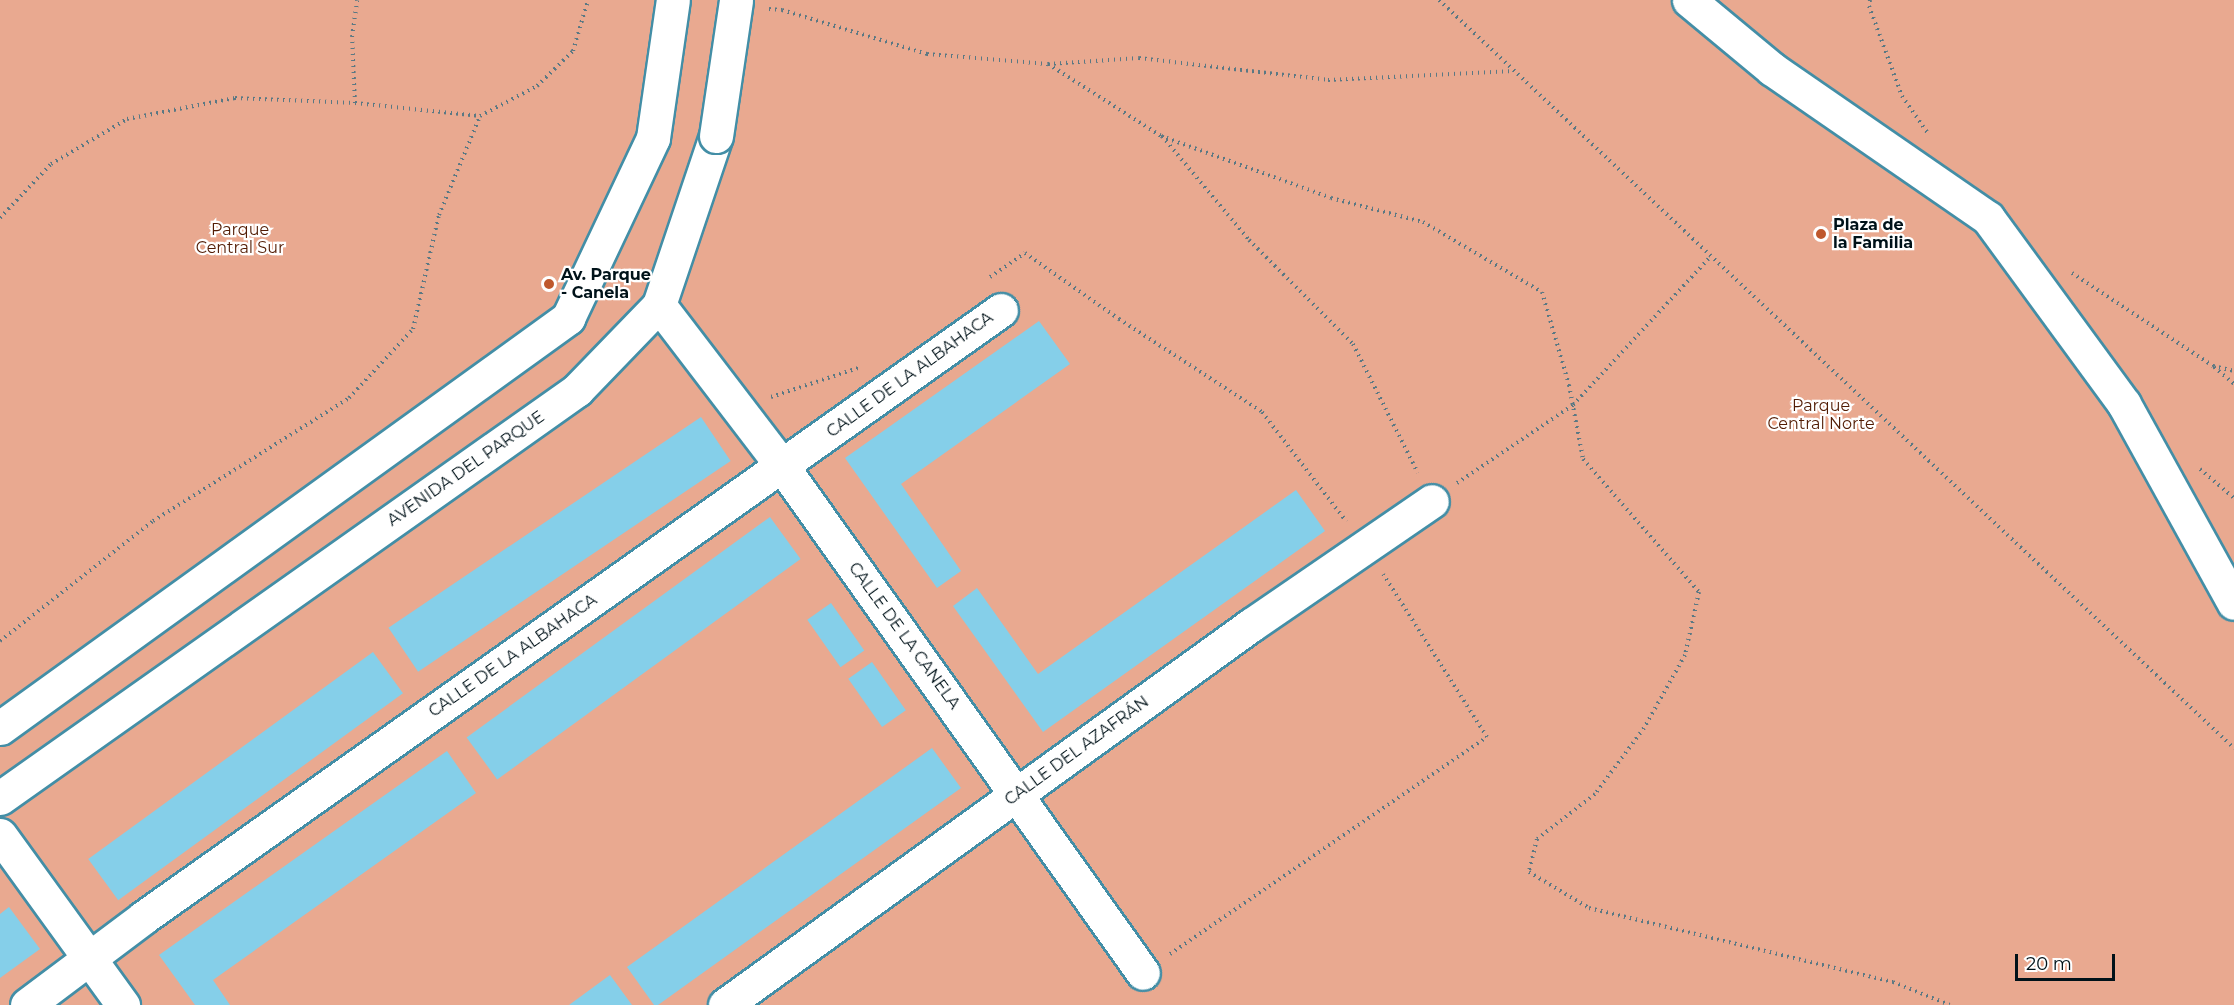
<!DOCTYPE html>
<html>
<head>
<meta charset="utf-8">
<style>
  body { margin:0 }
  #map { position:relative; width:2234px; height:1005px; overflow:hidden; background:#bfe9f9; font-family:Montserrat,sans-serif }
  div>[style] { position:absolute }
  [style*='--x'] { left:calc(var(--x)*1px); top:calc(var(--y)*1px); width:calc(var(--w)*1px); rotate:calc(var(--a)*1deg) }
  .green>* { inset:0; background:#e9a990; transform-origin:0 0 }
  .building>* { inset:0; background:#85cfe9; transform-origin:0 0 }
  .path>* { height:4px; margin-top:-2px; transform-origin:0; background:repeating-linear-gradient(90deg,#5a7883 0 1.5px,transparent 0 6px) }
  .roads { filter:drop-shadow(2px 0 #438ea6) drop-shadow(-2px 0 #438ea6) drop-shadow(0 2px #438ea6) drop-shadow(0 -2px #438ea6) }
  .minor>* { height:33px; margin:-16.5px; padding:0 16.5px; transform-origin:16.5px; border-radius:16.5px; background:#fff }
  .bridges { filter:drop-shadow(2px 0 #438ea6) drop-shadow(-2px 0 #438ea6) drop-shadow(0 2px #438ea6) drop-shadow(0 -2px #438ea6) }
  .minor-bridge>* { height:33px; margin:-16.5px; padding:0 16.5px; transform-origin:16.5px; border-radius:16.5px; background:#fff }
  .dots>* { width:16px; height:16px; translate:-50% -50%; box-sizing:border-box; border:3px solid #fff; border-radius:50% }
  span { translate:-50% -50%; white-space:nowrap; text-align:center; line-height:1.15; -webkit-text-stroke:4.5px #fff; paint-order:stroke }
  .poi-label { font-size:16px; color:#001219; font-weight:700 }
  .left { translate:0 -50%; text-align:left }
  .park-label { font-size:16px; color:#521c04 }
  .street-label { font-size:16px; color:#001219 }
  .scale { position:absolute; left:2015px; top:954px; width:100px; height:27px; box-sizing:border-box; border:3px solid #001219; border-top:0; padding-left:8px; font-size:18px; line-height:21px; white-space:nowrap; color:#001219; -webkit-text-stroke:4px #fff; paint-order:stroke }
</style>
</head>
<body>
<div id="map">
  <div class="green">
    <i style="left:0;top:0;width:2234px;height:1005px"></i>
  </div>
  <div class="building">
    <i style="clip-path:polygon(1039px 321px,1070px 364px,901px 484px,961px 571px,937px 588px,845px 458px)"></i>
    <i style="left:701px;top:417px;width:53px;height:377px;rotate:56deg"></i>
    <i style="clip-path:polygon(1296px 490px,1325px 531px,1043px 732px,953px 606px,977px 588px,1038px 674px)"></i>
    <i style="left:770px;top:517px;width:52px;height:375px;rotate:54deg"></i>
    <i style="left:831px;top:603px;width:58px;height:29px;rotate:55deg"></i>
    <i style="left:373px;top:652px;width:51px;height:352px;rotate:54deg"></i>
    <i style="left:872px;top:662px;width:59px;height:29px;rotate:55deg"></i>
    <i style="clip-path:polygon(932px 748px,961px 788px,658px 1005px,654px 1005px,627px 967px)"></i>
    <i style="clip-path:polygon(447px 751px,476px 793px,213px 980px,230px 1005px,195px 1005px,159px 955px)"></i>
    <i style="clip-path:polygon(9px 907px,40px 949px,0 978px,0 914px)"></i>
    <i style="clip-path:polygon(610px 975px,632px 1005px,569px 1005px)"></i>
  </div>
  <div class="path">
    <i style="--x:1439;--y:0;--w:1092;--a:43.26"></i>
    <i style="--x:1870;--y:0;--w:6;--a:99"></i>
    <i style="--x:1869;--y:6;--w:96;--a:69.9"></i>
    <i style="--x:1902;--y:96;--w:47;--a:55.3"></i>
    <i style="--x:769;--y:9;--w:13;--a:4"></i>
    <i style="--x:782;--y:10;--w:152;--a:16.9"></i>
    <i style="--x:927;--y:54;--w:121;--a:4.7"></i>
    <i style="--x:1048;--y:64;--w:91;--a:-3.8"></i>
    <i style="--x:1139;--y:58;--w:190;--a:6.6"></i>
    <i style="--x:1328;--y:80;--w:186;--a:-2.8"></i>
    <i style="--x:1048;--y:64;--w:134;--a:32.5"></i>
    <i style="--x:1161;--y:136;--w:181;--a:20"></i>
    <i style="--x:1331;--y:198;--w:95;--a:14.6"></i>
    <i style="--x:1423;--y:222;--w:138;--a:30.5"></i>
    <i style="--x:1542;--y:292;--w:97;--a:73.8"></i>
    <i style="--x:1569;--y:385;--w:75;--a:79.3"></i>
    <i style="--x:1583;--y:459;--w:176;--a:48.9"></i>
    <i style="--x:1699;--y:592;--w:65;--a:102.5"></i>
    <i style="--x:1685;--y:655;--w:84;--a:119.3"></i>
    <i style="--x:1644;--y:728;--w:82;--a:126.6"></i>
    <i style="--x:1595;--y:794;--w:73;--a:142.2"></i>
    <i style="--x:1537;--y:839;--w:34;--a:104"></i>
    <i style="--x:1529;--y:872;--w:70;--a:31"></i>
    <i style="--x:1589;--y:908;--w:313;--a:13.7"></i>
    <i style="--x:1893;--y:982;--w:61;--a:22"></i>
    <i style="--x:355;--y:103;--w:66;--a:-92.6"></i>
    <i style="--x:352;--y:37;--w:37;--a:-82"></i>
    <i style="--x:1162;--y:136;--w:136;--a:50.1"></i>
    <i style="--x:1249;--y:240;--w:147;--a:45"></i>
    <i style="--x:1353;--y:344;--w:144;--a:63.3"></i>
    <i style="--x:0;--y:218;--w:74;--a:-46.6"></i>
    <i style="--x:51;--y:164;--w:88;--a:-30.6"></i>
    <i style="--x:127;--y:119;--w:110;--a:-11"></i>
    <i style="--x:235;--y:98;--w:120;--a:2.4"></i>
    <i style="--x:355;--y:103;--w:126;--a:5.9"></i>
    <i style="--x:480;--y:116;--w:64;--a:-27.8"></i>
    <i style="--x:537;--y:86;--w:50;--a:-44.2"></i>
    <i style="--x:573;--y:51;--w:53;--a:-73.6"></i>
    <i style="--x:2072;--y:273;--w:169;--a:33.4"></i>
    <i style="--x:2213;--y:366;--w:22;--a:13"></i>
    <i style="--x:990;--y:277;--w:42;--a:-34.4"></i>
    <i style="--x:1025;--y:253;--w:115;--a:35.1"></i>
    <i style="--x:1119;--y:319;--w:171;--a:33"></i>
    <i style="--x:1262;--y:412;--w:138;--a:52.4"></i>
    <i style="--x:2214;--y:367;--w:26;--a:40"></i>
    <i style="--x:771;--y:397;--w:92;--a:-18.4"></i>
    <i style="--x:2200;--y:469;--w:45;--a:40.5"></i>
    <i style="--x:1457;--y:483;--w:140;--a:-33.9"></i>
    <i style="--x:1573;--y:405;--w:203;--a:-47.2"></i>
    <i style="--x:0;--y:641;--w:194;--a:-38.1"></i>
    <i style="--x:153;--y:521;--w:231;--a:-32.1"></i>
    <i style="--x:349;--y:398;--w:94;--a:-47.2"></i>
    <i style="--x:413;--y:329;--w:117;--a:-77.2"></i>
    <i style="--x:439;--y:215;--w:107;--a:-67.5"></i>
    <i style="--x:1170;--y:954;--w:384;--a:-34.4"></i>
    <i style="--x:1487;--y:737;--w:193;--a:-122.5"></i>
  </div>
  <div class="roads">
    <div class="minor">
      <i style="--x:1689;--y:0;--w:108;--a:39.7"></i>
      <i style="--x:1772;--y:69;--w:262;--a:34.6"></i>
      <i style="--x:1988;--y:218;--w:230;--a:53.8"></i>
      <i style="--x:2124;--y:404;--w:227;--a:61.1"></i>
      <i style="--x:659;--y:305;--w:203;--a:52.6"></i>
      <i style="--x:782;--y:466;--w:622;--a:54.55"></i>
      <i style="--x:0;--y:728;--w:701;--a:-35.82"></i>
      <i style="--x:568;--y:318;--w:199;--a:-64.7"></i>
      <i style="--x:653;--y:138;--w:139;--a:-81.8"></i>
      <i style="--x:0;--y:798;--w:707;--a:-35.26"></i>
      <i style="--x:577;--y:390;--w:118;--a:-46"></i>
      <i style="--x:659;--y:305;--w:178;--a:-71.4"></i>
      <i style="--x:0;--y:835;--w:210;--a:54.1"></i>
      <i style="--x:27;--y:1005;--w:146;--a:-36.9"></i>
      <i style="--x:144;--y:917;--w:1050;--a:-35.31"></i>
      <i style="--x:725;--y:1005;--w:649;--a:-35.85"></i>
      <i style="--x:1251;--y:625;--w:219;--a:-34.4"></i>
    </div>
  </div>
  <div class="bridges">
    <div class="minor-bridge">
      <i style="--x:716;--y:136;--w:137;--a:-81.6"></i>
    </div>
  </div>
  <div class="dots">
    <i style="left:1821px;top:234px;background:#bf582d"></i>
    <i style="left:549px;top:284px;background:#bf582d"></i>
  </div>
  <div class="poi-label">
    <span class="left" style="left:1833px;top:234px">Plaza de<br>la Familia</span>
    <span class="left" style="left:561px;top:284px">Av. Parque<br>- Canela</span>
  </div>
  <div class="park-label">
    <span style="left:240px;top:239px">Parque<br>Central Sur</span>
    <span style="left:1821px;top:415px">Parque<br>Central Norte</span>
  </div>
  <div class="street-label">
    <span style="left:910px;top:375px;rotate:-36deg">CALLE DE LA ALBAHACA</span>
    <span style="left:466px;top:469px;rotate:-35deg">AVENIDA DEL PARQUE</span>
    <span style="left:904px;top:636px;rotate:54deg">CALLE DE LA CANELA</span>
    <span style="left:513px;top:656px;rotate:-35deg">CALLE DE LA ALBAHACA</span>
    <span style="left:1077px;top:751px;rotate:-36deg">CALLE DEL AZAFRÁN</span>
  </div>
  <div class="scale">20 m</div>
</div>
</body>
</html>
